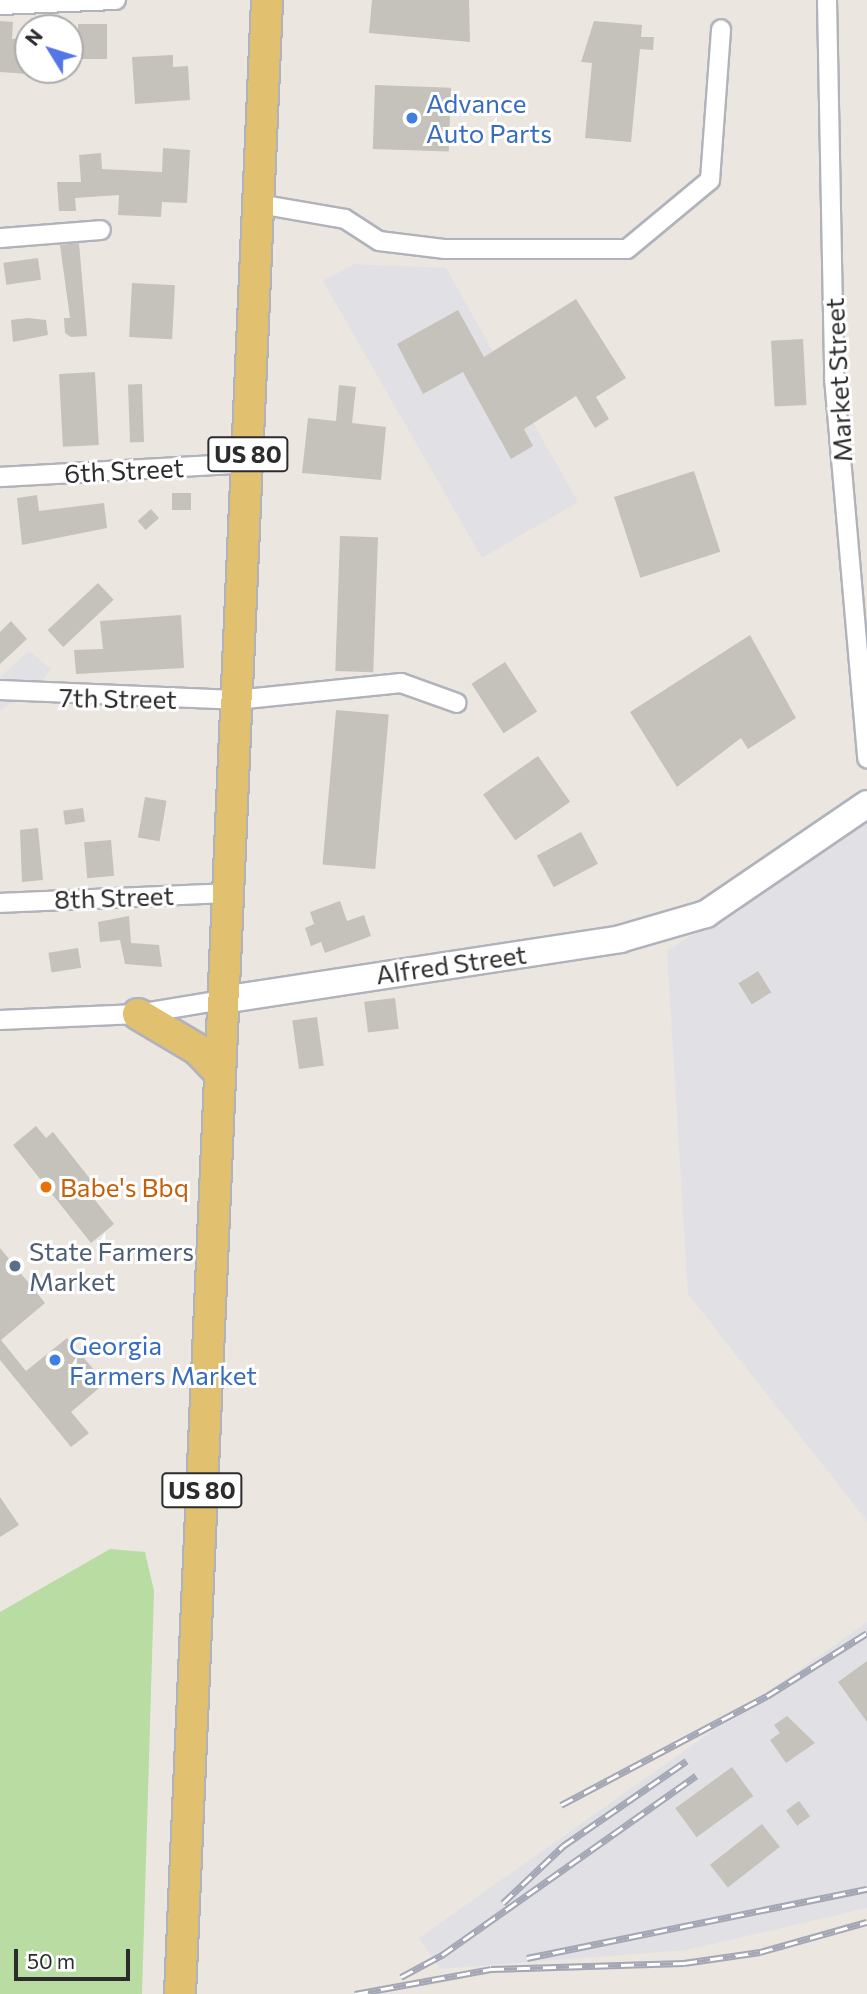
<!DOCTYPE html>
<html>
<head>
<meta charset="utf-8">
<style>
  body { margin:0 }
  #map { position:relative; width:867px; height:1994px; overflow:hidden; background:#ece6e0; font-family:Commissioner,sans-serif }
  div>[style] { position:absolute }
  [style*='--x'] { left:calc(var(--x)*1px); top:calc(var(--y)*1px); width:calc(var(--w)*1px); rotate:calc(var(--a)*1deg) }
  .industrial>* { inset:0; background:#e1e0e5 }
  .green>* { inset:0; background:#b9dca3 }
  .building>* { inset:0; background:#c5c1bb; transform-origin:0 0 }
  .roads { filter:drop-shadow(2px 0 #b0b3bb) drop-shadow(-2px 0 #b0b3bb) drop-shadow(0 2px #b0b3bb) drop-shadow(0 -2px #b0b3bb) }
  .street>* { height:18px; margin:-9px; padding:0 9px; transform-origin:9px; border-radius:9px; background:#fff }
  .secondary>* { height:26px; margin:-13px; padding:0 13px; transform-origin:13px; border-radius:13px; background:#fff }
  .primary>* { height:30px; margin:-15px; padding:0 15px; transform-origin:15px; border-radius:15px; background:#e1c170 }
  .rail>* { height:7px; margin-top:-3.5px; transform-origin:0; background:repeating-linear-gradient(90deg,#fff 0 13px,#a3a6b4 0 26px); box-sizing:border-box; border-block:2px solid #a3a6b4 }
  .dots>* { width:19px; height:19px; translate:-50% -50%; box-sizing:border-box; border:4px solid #fff; border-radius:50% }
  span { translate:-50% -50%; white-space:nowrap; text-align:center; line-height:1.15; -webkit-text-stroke:6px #fff; paint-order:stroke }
  .shield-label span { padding:2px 5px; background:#fff; border:2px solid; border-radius:5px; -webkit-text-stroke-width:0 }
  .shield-label { font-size:24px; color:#2c2c2c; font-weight:700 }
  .shop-label { font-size:26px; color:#366cbe }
  .left { translate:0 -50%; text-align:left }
  .street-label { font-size:26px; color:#2c2c2c }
  .food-label { font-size:26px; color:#c56008 }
  .service-label { font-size:26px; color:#4e5e75 }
  .north { position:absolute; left:14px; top:14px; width:70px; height:70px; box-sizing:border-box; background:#fff; border:2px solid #ababab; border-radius:50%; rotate:308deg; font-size:19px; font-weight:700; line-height:28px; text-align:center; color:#2c2c2c }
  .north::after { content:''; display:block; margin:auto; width:24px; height:32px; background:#5376e6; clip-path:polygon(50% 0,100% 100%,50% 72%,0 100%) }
  .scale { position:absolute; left:14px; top:1949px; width:116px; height:32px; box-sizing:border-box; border:4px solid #2c2c2c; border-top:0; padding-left:9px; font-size:21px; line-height:24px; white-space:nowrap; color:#2c2c2c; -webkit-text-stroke:5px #fff; paint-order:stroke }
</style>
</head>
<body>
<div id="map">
  <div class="industrial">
    <i style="clip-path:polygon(354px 264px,446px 268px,578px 502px,482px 558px,323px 281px)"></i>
    <i style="clip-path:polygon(29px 651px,51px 669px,36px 689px,0 710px,0 677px)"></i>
    <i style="clip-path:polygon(867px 821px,867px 1521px,688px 1294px,667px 951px)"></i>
    <i style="clip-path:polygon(867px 1622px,867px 1908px,687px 1950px,440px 1969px,419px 1938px)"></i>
  </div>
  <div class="green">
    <i style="clip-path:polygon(110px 1549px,145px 1552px,154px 1591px,142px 1994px,0 1994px,0 1612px)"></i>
  </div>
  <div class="building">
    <i style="clip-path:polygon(372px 0,469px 0,470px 42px,369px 33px)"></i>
    <i style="clip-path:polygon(0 21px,13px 22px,12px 39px,28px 38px,28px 74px,0 72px)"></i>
    <i style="clip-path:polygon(594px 21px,642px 25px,641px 37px,654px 37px,653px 50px,640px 49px,631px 142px,585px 138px,592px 63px,581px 62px)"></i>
    <i style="left:107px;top:24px;width:35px;height:29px;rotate:90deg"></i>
    <i style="clip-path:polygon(173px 55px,173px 67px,188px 66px,190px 100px,135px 104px,132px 57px)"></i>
    <i style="left:375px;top:85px;width:76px;height:64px;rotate:2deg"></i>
    <i style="clip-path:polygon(163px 148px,190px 150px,187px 203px,162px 202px,161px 217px,118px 215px,119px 195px,75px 198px,76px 211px,59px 211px,57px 182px,81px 182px,79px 155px,101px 153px,102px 169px,162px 172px)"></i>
    <i style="clip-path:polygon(79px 243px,87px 336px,71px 337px,65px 333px,64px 318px,70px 318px,60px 245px)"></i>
    <i style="left:38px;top:258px;width:22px;height:35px;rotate:82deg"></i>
    <i style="left:132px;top:283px;width:43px;height:54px;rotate:3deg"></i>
    <i style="clip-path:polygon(576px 299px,626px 378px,596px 397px,609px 419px,595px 428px,576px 396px,524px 429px,533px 446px,511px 459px,463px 372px,423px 394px,397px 344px,458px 310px,484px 357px)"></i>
    <i style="clip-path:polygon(28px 318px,46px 320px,48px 335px,13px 342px,11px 320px)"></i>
    <i style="left:803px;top:339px;width:66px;height:32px;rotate:87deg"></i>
    <i style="left:95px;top:372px;width:73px;height:36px;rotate:87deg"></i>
    <i style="left:142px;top:384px;width:58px;height:14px;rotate:88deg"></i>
    <i style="clip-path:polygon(339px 385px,356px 387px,352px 423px,386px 427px,381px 480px,302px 473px,308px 418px,336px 421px)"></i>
    <i style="left:694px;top:471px;width:85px;height:84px;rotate:72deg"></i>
    <i style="left:172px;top:493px;width:19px;height:17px"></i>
    <i style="clip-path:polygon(37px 495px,39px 511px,104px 503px,107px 528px,22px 545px,17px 498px)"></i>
    <i style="left:151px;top:509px;width:12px;height:18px;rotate:48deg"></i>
    <i style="left:340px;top:536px;width:38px;height:135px;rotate:2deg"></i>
    <i style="left:98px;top:583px;width:23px;height:69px;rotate:47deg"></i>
    <i style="clip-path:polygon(181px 615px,184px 668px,76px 674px,74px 650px,103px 649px,100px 621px)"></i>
    <i style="clip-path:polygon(11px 621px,27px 639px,0 664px,0 632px)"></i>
    <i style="clip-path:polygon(750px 635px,796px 718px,748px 749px,741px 738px,677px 787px,630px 712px)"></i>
    <i style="left:505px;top:662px;width:59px;height:40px;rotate:57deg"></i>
    <i style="left:336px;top:710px;width:53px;height:155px;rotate:5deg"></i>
    <i style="left:538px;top:756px;width:56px;height:67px;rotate:55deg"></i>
    <i style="left:145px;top:797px;width:22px;height:41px;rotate:10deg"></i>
    <i style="left:83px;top:808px;width:14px;height:20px;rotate:82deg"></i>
    <i style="clip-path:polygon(38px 828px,43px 880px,22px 882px,20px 830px)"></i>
    <i style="left:581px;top:832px;width:36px;height:50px;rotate:62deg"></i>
    <i style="left:111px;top:840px;width:36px;height:27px;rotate:85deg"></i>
    <i style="clip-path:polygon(340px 901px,347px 921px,364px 915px,371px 936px,325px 953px,321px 942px,311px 946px,305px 928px,314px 924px,310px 912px)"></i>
    <i style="clip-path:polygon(129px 916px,131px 943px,159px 945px,162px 967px,125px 964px,120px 940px,100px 942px,98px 922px)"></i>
    <i style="left:78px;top:948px;width:20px;height:30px;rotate:81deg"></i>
    <i style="left:758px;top:971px;width:25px;height:23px;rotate:58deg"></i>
    <i style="left:395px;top:998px;width:31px;height:31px;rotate:83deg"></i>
    <i style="left:317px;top:1017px;width:49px;height:25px;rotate:82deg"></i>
    <i style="clip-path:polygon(36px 1126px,46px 1138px,53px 1132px,91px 1180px,84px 1186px,114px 1224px,91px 1243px,13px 1145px)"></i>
    <i style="clip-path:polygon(0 1248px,45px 1303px,1px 1340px,26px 1371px,67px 1338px,105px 1383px,71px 1412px,89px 1433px,71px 1447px,0 1360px)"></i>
    <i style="clip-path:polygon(0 1497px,19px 1525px,0 1537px)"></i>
    <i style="clip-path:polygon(867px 1661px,867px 1722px,838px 1682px)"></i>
    <i style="clip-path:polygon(787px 1716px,815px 1743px,786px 1763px,770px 1740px,780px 1733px,774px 1725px)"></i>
    <i style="left:732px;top:1767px;width:36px;height:70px;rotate:54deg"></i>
    <i style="left:799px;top:1801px;width:19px;height:16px;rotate:54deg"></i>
    <i style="left:762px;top:1824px;width:29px;height:66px;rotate:52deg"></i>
  </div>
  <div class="roads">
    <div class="street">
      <i style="--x:827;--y:0;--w:378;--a:88.9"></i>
      <i style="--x:834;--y:378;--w:382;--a:85"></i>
      <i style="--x:0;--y:5;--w:116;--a:-2.5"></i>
      <i style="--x:259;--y:204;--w:87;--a:9.9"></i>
      <i style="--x:345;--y:219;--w:40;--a:32.9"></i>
      <i style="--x:379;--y:241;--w:65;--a:7"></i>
      <i style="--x:444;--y:249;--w:183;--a:0"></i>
      <i style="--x:627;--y:249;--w:108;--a:-39.7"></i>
      <i style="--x:710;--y:180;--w:151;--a:-85.8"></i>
      <i style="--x:0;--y:238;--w:101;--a:-4.5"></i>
      <i style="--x:0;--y:477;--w:247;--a:-3.2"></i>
      <i style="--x:0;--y:690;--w:236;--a:2.4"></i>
      <i style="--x:236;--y:700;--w:166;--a:-5.9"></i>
      <i style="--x:401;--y:683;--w:59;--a:19.7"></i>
      <i style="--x:0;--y:903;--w:229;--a:-2.5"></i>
      <i style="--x:0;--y:1020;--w:138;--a:-2.5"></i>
      <i style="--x:138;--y:1014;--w:86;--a:-9.4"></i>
    </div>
    <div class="secondary">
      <i style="--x:223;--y:1000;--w:402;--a:-8.7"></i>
      <i style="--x:620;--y:939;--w:90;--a:-16.2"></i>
      <i style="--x:706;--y:914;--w:195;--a:-34.3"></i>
    </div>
    <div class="primary">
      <i style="--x:138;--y:1014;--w:69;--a:30.7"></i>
      <i style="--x:197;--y:1049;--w:33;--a:46"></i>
      <i style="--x:180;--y:1994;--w:1996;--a:-87.5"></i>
    </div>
  </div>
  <div class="rail">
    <i style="--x:561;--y:1805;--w:233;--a:-27.9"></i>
    <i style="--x:767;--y:1696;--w:118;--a:-32.2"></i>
    <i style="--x:503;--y:1903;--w:83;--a:-43.5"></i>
    <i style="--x:563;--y:1846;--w:150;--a:-34.6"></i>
    <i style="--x:527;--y:1958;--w:347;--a:-11.5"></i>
    <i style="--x:401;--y:1977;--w:47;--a:-28.2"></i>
    <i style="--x:442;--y:1955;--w:311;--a:-35.2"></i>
    <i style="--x:355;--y:1994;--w:138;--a:-10.4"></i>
    <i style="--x:491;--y:1969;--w:193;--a:-1.8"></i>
    <i style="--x:684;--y:1963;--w:77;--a:-8.2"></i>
    <i style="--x:760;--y:1952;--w:111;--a:-15.7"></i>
  </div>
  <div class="dots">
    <i style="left:412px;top:118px;background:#3f7fe0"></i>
    <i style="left:46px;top:1187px;background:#e8710a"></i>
    <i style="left:15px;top:1266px;background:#5c6f8a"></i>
    <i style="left:55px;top:1360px;background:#3f7fe0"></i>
  </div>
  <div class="shield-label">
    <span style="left:248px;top:454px">US 80</span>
    <span style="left:202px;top:1490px">US 80</span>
  </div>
  <div class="shop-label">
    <span class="left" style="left:426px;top:118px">Advance<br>Auto Parts</span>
    <span class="left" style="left:69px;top:1360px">Georgia<br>Farmers Market</span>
  </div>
  <div class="street-label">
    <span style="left:838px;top:380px;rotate:-93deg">Market Street</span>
    <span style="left:124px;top:470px;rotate:-3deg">6th Street</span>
    <span style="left:118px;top:698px;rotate:1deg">7th Street</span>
    <span style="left:114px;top:897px;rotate:-2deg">8th Street</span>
    <span style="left:451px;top:964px;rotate:-8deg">Alfred Street</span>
  </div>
  <div class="food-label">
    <span class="left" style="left:60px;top:1187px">Babe's Bbq</span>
  </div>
  <div class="service-label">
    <span class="left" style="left:29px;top:1266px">State Farmers<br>Market</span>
  </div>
  <div class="north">N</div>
  <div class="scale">50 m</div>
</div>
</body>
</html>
